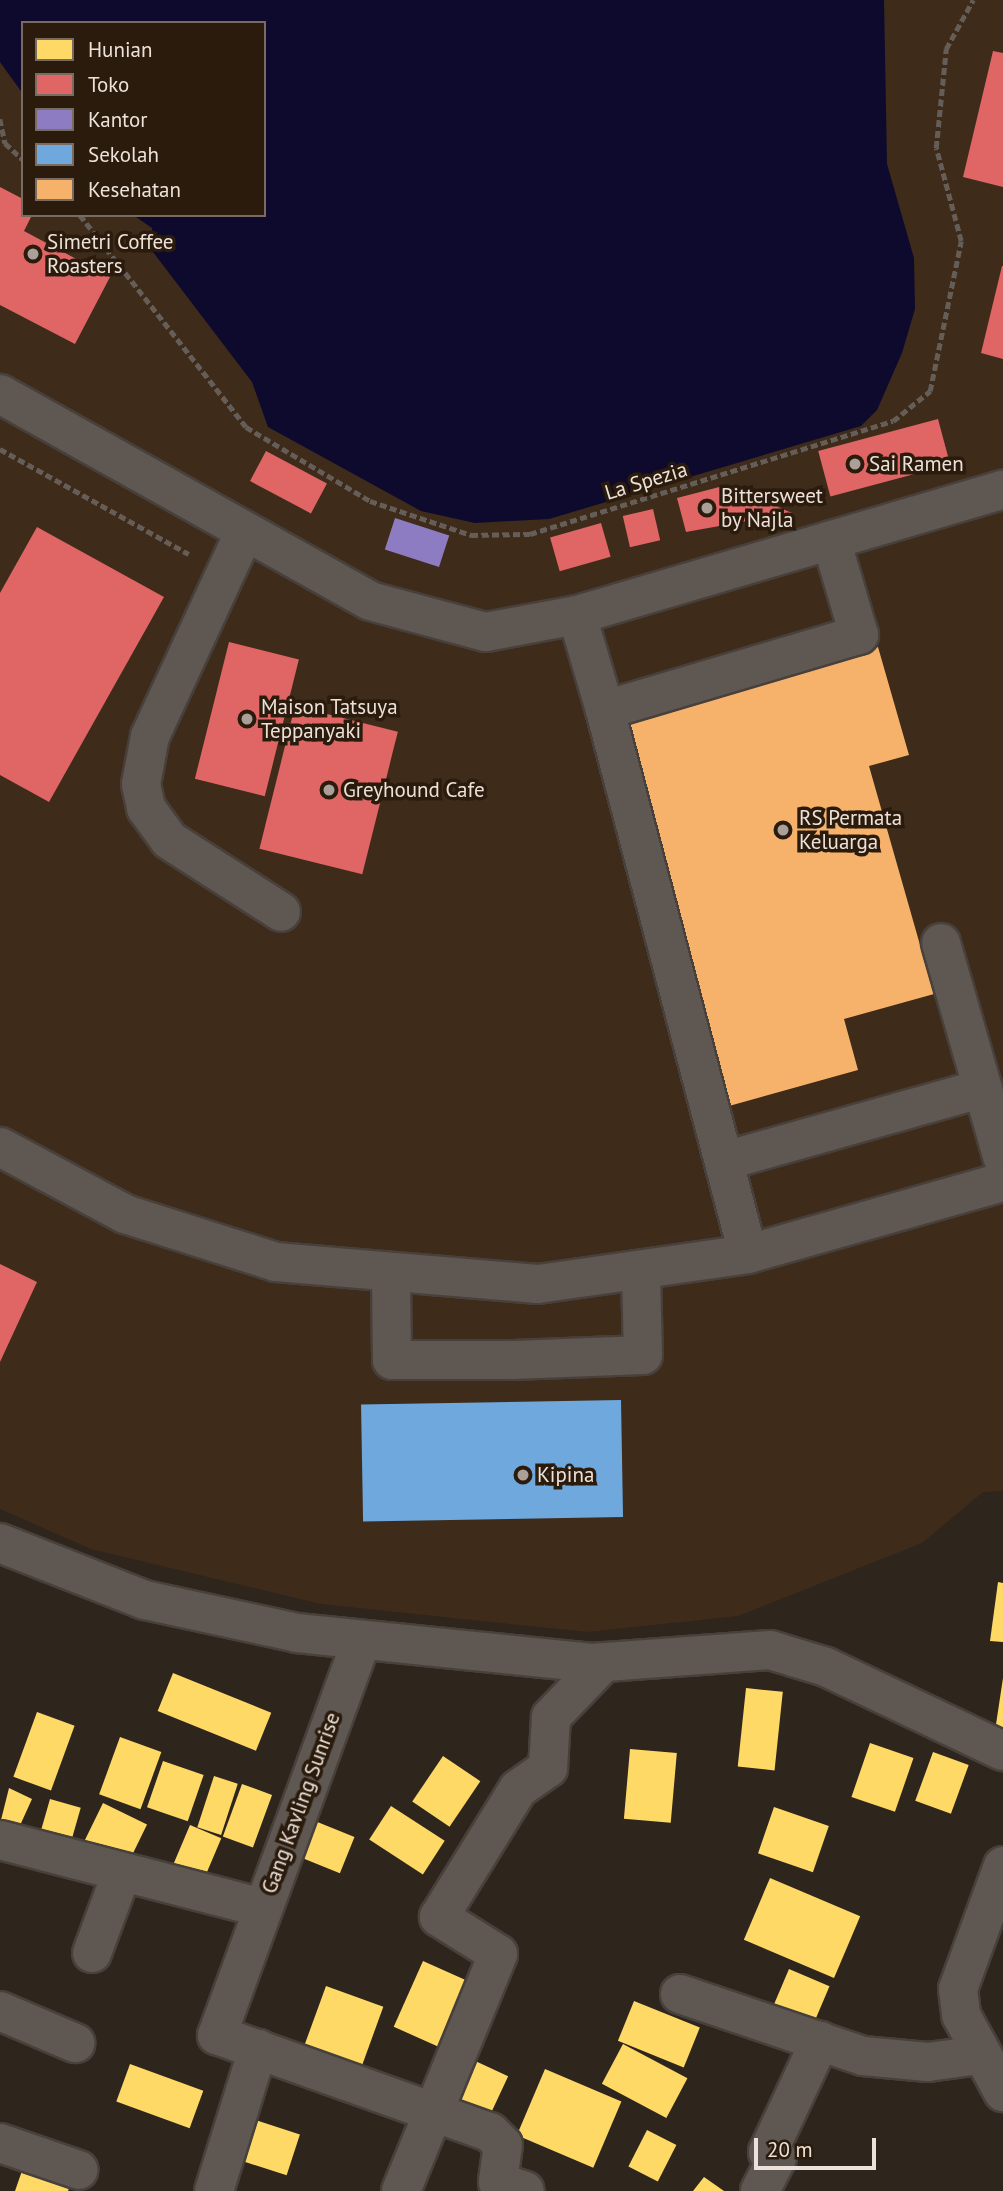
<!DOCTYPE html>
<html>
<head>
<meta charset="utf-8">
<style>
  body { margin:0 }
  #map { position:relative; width:1003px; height:2191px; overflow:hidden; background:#2e251d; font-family:"PT Sans",sans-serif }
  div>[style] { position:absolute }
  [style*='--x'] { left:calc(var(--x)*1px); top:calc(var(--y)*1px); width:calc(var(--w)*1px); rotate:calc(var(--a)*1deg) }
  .built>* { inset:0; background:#3e2b1a }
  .water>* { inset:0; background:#0d0a2e }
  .homes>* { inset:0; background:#ffd966; transform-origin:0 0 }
  .shops>* { inset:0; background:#e06666; transform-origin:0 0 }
  .offices>* { inset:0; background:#8e7cc3; transform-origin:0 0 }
  .schools>* { inset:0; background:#6fa8dc; transform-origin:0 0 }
  .health>* { inset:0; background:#f6b26b }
  .path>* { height:4.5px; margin-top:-2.25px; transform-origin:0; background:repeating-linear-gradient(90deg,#645d58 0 7px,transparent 0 10.5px) }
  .roads { filter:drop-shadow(2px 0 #48403b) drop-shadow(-2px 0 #48403b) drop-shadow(0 2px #48403b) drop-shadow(0 -2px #48403b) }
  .minor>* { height:38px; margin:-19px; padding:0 19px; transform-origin:19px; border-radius:19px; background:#5e5752 }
  .dots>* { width:19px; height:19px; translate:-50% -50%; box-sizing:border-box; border:4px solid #2a1b0d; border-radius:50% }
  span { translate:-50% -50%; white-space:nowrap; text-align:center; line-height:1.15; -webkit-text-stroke:7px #2a1b0d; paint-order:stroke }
  .poi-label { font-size:21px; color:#ede2d9 }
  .left { translate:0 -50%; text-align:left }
  .street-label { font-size:21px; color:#ede2d9 }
  .legend { position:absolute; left:21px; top:21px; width:245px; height:196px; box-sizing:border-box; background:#2a1b0d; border:2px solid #786b5f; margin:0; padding:9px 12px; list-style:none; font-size:21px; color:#ede2d9 }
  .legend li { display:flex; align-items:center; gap:14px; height:35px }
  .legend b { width:35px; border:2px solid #786b5f }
  .scale { position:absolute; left:754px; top:2138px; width:122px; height:32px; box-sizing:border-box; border:4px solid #ede2d9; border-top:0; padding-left:9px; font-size:21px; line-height:24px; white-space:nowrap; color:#ede2d9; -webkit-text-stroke:5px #2a1b0d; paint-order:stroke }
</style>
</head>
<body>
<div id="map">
  <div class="built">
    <i style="clip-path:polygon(evenodd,0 0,1003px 0,1003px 1491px,983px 1492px,922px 1543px,738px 1616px,587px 1632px,321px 1604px,91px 1549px,0 1509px,0 0,23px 23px,264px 23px,264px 215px,23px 215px,23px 23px)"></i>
  </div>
  <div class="water">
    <i style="clip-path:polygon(0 0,884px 0,887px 164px,914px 258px,915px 309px,902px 353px,877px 410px,861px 426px,549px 519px,475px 523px,421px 511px,268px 427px,252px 382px,153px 252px,152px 228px,133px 215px,264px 215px,264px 23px,23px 23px,23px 94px,0 62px)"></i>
  </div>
  <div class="homes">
    <i style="clip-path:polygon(998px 1582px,1003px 1583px,1003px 1642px,990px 1641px)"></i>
    <i style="left:173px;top:1673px;width:106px;height:41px;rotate:22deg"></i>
    <i style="clip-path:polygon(1003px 1678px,1003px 1732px,995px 1731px)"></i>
    <i style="left:746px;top:1688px;width:37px;height:79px;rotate:6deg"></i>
    <i style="left:37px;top:1712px;width:40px;height:69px;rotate:20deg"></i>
    <i style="left:120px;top:1737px;width:44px;height:61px;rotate:20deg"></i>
    <i style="left:870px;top:1743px;width:46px;height:57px;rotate:19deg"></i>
    <i style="left:630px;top:1749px;width:47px;height:70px;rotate:5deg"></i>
    <i style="left:933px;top:1752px;width:38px;height:52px;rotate:20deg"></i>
    <i style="left:443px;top:1756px;width:45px;height:55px;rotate:34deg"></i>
    <i style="left:163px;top:1761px;width:43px;height:49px;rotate:19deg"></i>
    <i style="left:214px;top:1776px;width:25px;height:54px;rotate:18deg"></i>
    <i style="left:242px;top:1784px;width:32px;height:56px;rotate:20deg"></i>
    <i style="clip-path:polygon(9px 1788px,32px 1799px,17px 1832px,0 1824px)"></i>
    <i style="left:50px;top:1799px;width:32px;height:40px;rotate:16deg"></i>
    <i style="left:103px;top:1803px;width:49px;height:49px;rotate:26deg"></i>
    <i style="left:391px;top:1806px;width:64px;height:40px;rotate:33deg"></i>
    <i style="left:774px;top:1807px;width:58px;height:49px;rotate:19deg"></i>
    <i style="left:310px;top:1819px;width:48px;height:39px;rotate:22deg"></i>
    <i style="left:190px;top:1825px;width:34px;height:55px;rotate:23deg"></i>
    <i style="left:770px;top:1878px;width:98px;height:67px;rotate:23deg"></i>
    <i style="left:423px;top:1961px;width:60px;height:72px;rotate:24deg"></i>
    <i style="left:789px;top:1969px;width:44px;height:47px;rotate:23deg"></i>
    <i style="left:326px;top:1986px;width:61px;height:74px;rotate:20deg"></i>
    <i style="left:634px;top:2001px;width:71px;height:43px;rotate:22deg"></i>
    <i style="left:623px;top:2044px;width:73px;height:45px;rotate:28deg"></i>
    <i style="left:471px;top:2059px;width:41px;height:56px;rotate:25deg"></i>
    <i style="left:130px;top:2064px;width:78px;height:40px;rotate:20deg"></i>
    <i style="left:545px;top:2069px;width:83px;height:72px;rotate:23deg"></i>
    <i style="left:240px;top:2115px;width:63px;height:43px;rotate:18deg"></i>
    <i style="left:647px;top:2130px;width:33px;height:41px;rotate:27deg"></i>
    <i style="clip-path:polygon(24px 2165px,71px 2183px,68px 2191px,15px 2191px)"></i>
    <i style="clip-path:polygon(704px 2177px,724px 2191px,693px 2191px)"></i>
  </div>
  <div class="shops">
    <i style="clip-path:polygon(993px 51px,1003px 53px,1003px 187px,963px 177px)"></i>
    <i style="clip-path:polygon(0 187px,23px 199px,23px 215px,32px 215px,24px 231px,110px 277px,75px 344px,0 305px)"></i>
    <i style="clip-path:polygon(1002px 266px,1003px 266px,1003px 359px,981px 353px)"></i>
    <i style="left:938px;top:419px;width:47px;height:124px;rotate:75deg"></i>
    <i style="left:266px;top:451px;width:69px;height:34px;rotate:28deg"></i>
    <i style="clip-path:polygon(727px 485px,792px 513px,686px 532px,677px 498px)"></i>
    <i style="left:653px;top:509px;width:32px;height:31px;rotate:77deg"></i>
    <i style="left:601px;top:523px;width:35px;height:53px;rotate:74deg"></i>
    <i style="clip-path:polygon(37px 527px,164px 597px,49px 802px,0 775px,0 593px)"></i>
    <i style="left:229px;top:642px;width:72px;height:141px;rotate:14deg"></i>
    <i style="left:295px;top:706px;width:106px;height:147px;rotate:14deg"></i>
    <i style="clip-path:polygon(0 1264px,37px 1282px,0 1362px)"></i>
  </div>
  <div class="offices">
    <i style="left:395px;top:518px;width:57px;height:33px;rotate:18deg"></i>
  </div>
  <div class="schools">
    <i style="left:621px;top:1400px;width:117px;height:260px;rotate:89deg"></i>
  </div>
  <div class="health">
    <i style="clip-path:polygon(878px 647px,909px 755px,869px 766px,934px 994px,844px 1019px,858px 1070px,729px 1106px,618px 720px)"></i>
  </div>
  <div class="path">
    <i style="--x:0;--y:119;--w:25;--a:78"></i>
    <i style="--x:5;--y:143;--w:25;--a:43"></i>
    <i style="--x:80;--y:215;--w:269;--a:51.9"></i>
    <i style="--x:246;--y:427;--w:144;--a:30.8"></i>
    <i style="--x:370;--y:501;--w:107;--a:18.6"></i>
    <i style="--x:471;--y:535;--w:59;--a:-1"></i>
    <i style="--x:530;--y:534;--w:380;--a:-17.3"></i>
    <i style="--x:893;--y:421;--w:48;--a:-39"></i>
    <i style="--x:930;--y:391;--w:153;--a:-78.3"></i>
    <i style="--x:961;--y:241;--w:96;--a:-105"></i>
    <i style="--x:936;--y:148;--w:100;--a:-84.2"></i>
    <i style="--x:946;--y:49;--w:56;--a:-61.1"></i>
    <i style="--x:0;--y:449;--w:216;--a:29.1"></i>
  </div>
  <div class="roads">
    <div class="minor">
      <i style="--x:0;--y:394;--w:424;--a:29.2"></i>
      <i style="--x:370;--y:601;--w:120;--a:15"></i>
      <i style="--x:486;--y:632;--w:93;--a:-10.6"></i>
      <i style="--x:577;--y:615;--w:444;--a:-16.4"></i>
      <i style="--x:244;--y:533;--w:224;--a:114.8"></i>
      <i style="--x:150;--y:736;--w:49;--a:100.6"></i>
      <i style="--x:141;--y:784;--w:25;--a:78"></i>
      <i style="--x:146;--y:808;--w:39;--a:54"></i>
      <i style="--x:169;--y:840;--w:133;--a:32.7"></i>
      <i style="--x:577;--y:615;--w:99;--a:73.6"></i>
      <i style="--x:605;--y:710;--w:265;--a:-16.5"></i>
      <i style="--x:859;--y:635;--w:99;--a:-106.4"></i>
      <i style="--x:605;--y:710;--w:562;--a:75.27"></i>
      <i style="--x:941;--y:943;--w:225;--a:74"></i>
      <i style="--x:0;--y:1147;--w:142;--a:28.2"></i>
      <i style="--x:125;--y:1214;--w:158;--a:17.6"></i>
      <i style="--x:276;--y:1262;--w:263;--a:4.8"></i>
      <i style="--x:538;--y:1284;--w:212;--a:-8.1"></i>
      <i style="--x:748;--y:1254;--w:265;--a:-15.8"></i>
      <i style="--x:724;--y:1161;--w:269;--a:-15.7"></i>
      <i style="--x:391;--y:1276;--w:84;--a:89.3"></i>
      <i style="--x:392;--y:1360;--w:121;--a:0"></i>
      <i style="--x:513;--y:1360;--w:130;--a:-2.2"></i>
      <i style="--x:643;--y:1355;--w:84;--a:-91.4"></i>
      <i style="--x:0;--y:1543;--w:156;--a:21.5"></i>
      <i style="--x:145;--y:1600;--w:156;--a:12.2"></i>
      <i style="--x:297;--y:1633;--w:297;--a:5.8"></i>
      <i style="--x:592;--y:1663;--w:178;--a:-4.2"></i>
      <i style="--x:770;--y:1650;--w:59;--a:16.9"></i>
      <i style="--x:826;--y:1667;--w:196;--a:25.4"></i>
      <i style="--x:361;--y:1642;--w:419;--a:110.1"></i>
      <i style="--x:217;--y:2035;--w:290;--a:19.6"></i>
      <i style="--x:490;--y:2132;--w:18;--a:45"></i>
      <i style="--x:503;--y:2145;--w:37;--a:98"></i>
      <i style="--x:498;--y:2182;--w:28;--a:18"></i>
      <i style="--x:0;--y:1840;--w:271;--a:14.5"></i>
      <i style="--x:1003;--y:1866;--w:131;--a:110.1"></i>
      <i style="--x:958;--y:1989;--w:26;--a:83"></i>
      <i style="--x:961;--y:2015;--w:88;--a:61.4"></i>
      <i style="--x:92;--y:1953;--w:86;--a:-69.7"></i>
      <i style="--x:680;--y:1994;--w:193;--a:18.7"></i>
      <i style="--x:863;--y:2056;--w:65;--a:5.3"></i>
      <i style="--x:928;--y:2062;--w:52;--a:-7.7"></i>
      <i style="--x:0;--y:2011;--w:82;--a:23.1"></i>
      <i style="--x:0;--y:2143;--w:83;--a:18.9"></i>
      <i style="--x:214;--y:2191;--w:149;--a:-72.8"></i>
      <i style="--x:401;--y:2191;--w:256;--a:-67.7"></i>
      <i style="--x:498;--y:1954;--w:70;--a:-147.9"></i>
      <i style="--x:439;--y:1917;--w:150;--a:-58.3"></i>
      <i style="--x:518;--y:1789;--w:37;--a:-35"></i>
      <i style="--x:548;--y:1768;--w:51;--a:-86.6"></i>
      <i style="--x:551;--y:1717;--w:76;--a:-46.1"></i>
      <i style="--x:760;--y:2191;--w:37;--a:-63"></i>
      <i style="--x:777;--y:2158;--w:11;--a:-146"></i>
      <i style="--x:768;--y:2152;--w:123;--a:-64.9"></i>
    </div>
  </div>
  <div class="dots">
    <i style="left:33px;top:254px;background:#aaa097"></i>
    <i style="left:855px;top:464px;background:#aaa097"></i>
    <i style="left:707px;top:508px;background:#aaa097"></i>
    <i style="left:247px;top:719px;background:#aaa097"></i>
    <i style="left:329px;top:790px;background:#aaa097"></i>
    <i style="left:783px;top:830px;background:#aaa097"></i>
    <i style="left:523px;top:1475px;background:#aaa097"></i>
  </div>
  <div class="poi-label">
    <span class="left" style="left:47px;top:254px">Simetri Coffee<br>Roasters</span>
    <span class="left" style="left:869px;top:464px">Sai Ramen</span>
    <span class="left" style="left:721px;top:508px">Bittersweet<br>by Najla</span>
    <span class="left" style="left:261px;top:719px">Maison Tatsuya<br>Teppanyaki</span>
    <span class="left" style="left:343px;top:790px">Greyhound Cafe</span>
    <span class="left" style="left:799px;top:830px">RS Permata<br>Keluarga</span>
    <span class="left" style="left:537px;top:1475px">Kipina</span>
  </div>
  <div class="street-label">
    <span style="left:646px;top:481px;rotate:-17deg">La Spezia</span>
    <span style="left:301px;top:1803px;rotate:-70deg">Gang Kavling Sunrise</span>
  </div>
  <ul class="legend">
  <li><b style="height:19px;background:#ffd966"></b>Hunian</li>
  <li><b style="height:19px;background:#e06666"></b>Toko</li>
  <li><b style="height:19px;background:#8e7cc3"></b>Kantor</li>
  <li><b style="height:19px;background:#6fa8dc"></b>Sekolah</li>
  <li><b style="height:19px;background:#f6b26b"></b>Kesehatan</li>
  </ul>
  <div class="scale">20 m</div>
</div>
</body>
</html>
